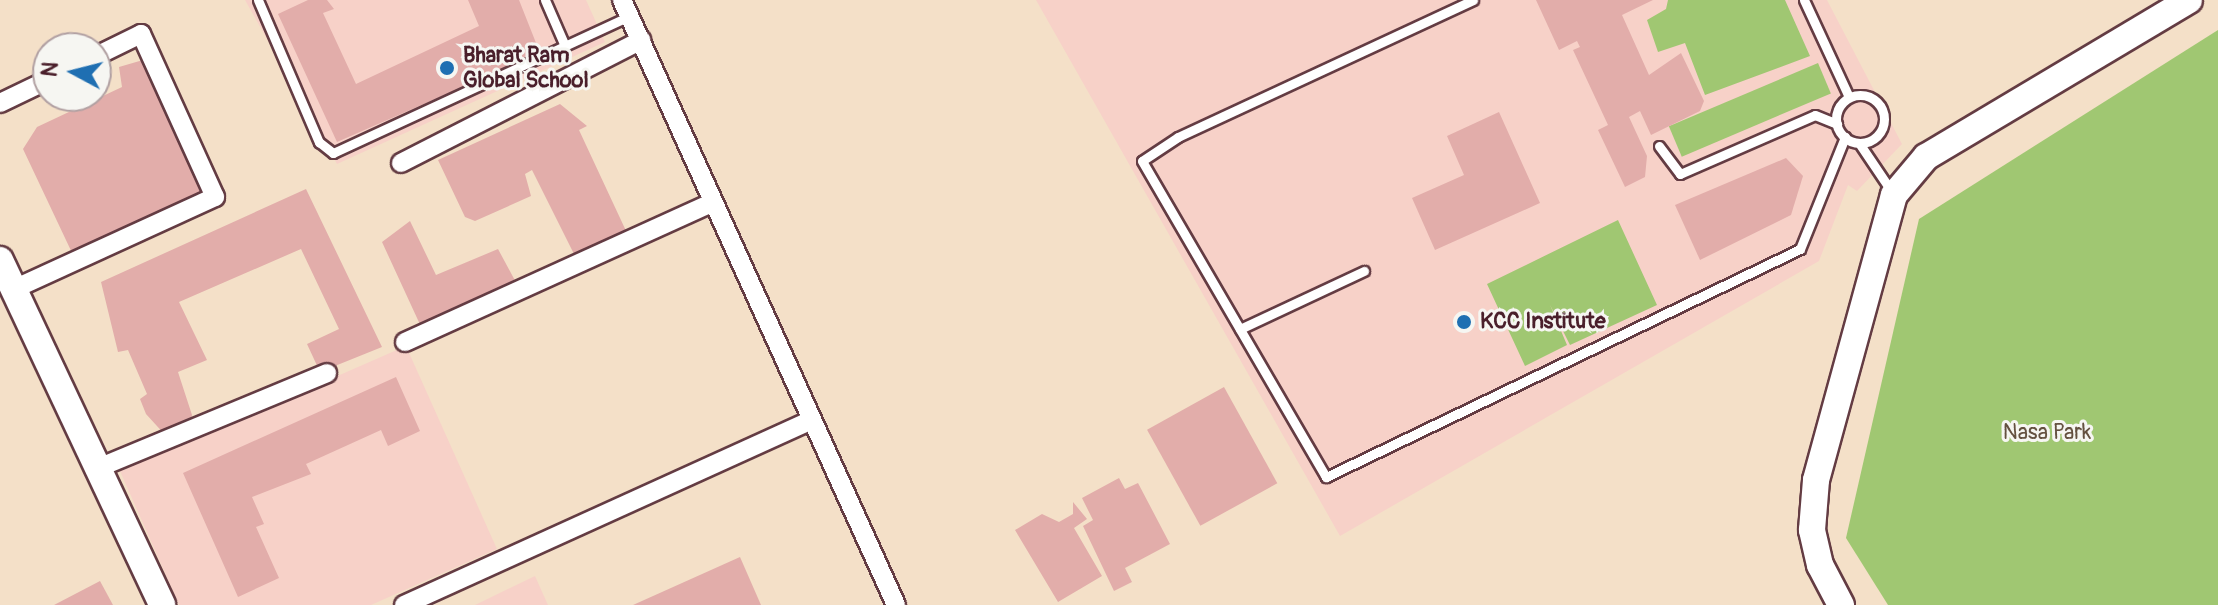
<!DOCTYPE html>
<html>
<head>
<meta charset="utf-8">
<style>
  body { margin:0 }
  #map { position:relative; width:2218px; height:605px; overflow:hidden; background:#f4e0c8; font-family:Pangolin,sans-serif }
  div>[style] { position:absolute }
  [style*='--x'] { left:calc(var(--x)*1px); top:calc(var(--y)*1px); width:calc(var(--w)*1px); rotate:calc(var(--a)*1deg) }
  .built>* { inset:0; background:#f7d1c8 }
  .green>* { inset:0; background:#a0c772; transform-origin:0 0 }
  .building>* { inset:0; background:#e2adaa; transform-origin:0 0 }
  .roads { filter:drop-shadow(2px 0 #643c43) drop-shadow(-2px 0 #643c43) drop-shadow(0 2px #643c43) drop-shadow(0 -2px #643c43) }
  .lane>* { height:9px; margin:-4.5px; padding:0 4.5px; transform-origin:4.5px; border-radius:4.5px; background:#fff }
  .lane>.ring { margin:-4.5px; padding:0; box-sizing:content-box; background:none; border:9px solid #fff; border-radius:50% }
  .street>* { height:18px; margin:-9px; padding:0 9px; transform-origin:9px; border-radius:9px; background:#fff }
  .secondary>* { height:26px; margin:-13px; padding:0 13px; transform-origin:13px; border-radius:13px; background:#fff }
  .dots>* { width:22px; height:22px; translate:-50% -50%; box-sizing:border-box; border:4px solid #f6f6f2; border-radius:50% }
  span { translate:-50% -50%; white-space:nowrap; text-align:center; line-height:1.15; -webkit-text-stroke:6px #f6f6f2; paint-order:stroke }
  .poi-label { font-size:22px; color:#4a1f2b; font-weight:700 }
  .left { translate:0 -50%; text-align:left }
  .park-label { font-size:22px; color:#645140 }
  .north { position:absolute; left:32px; top:32px; width:80px; height:80px; box-sizing:border-box; background:#f6f6f2; border:2px solid #b1a0a2; border-radius:50%; rotate:277deg; font-size:22px; font-weight:700; line-height:32px; text-align:center; color:#4a1f2b }
  .north::after { content:''; display:block; margin:auto; width:28px; height:36px; background:#1f6fb2; clip-path:polygon(50% 0,100% 100%,50% 72%,0 100%) }
</style>
</head>
<body>
<div id="map">
  <div class="built">
    <i style="clip-path:polygon(245px 0,586px 0,605px 42px,337px 164px)"></i>
    <i style="clip-path:polygon(1036px 0,1827px 0,1902px 144px,1857px 191px,1848px 185px,1819px 261px,1340px 536px)"></i>
    <i style="clip-path:polygon(406px 346px,497px 549px,371px 605px,179px 605px,120px 471px)"></i>
    <i style="clip-path:polygon(535px 576px,548px 605px,475px 605px)"></i>
  </div>
  <div class="green">
    <i style="clip-path:polygon(1668px 0,1785px 0,1810px 56px,1705px 95px,1685px 43px,1658px 52px,1647px 20px,1666px 9px)"></i>
    <i style="clip-path:polygon(2218px 30px,2218px 605px,1888px 605px,1846px 538px,1919px 219px)"></i>
    <i style="left:1818px;top:63px;width:33px;height:162px;rotate:67deg"></i>
    <i style="clip-path:polygon(1618px 220px,1657px 305px,1570px 345px,1550px 305px,1567px 345px,1525px 366px,1487px 284px)"></i>
  </div>
  <div class="building">
    <i style="clip-path:polygon(308px 0,327px 0,334px 9px,323px 13px,356px 84px,479px 26px,468px 0,519px 0,540px 53px,337px 142px,278px 14px)"></i>
    <i style="clip-path:polygon(1536px 0,1653px 0,1622px 15px,1649px 75px,1681px 53px,1704px 101px,1700px 111px,1651px 135px,1640px 111px,1629px 117px,1647px 156px,1645px 177px,1625px 187px,1598px 130px,1608px 125px,1573px 50px,1580px 47px,1577px 41px,1559px 50px)"></i>
    <i style="clip-path:polygon(143px 60px,204px 195px,74px 257px,23px 149px,37px 127px,122px 87px,119px 67px)"></i>
    <i style="clip-path:polygon(560px 104px,587px 126px,579px 130px,627px 233px,576px 258px,532px 170px,525px 174px,531px 196px,475px 221px,465px 217px,438px 160px)"></i>
    <i style="clip-path:polygon(1499px 112px,1540px 203px,1435px 250px,1412px 198px,1464px 175px,1447px 136px)"></i>
    <i style="clip-path:polygon(1786px 158px,1803px 176px,1791px 215px,1700px 260px,1675px 205px)"></i>
    <i style="clip-path:polygon(306px 189px,382px 347px,320px 372px,307px 344px,339px 329px,301px 249px,179px 302px,207px 360px,178px 372px,192px 415px,189px 428px,167px 437px,146px 414px,140px 399px,147px 394px,128px 350px,118px 352px,101px 282px)"></i>
    <i style="clip-path:polygon(410px 221px,436px 275px,498px 249px,519px 288px,423px 331px,382px 242px)"></i>
    <i style="clip-path:polygon(396px 377px,420px 431px,388px 446px,381px 430px,306px 464px,311px 474px,252px 497px,264px 524px,256px 527px,279px 578px,238px 597px,183px 473px)"></i>
    <i style="left:1224px;top:387px;width:110px;height:88px;rotate:61deg"></i>
    <i style="clip-path:polygon(1119px 478px,1125px 489px,1138px 483px,1170px 544px,1125px 568px,1132px 582px,1114px 591px,1083px 526px,1093px 520px,1082px 498px)"></i>
    <i style="clip-path:polygon(1073px 502px,1087px 519px,1074px 528px,1102px 576px,1058px 602px,1015px 530px,1042px 514px,1059px 522px,1073px 514px)"></i>
    <i style="clip-path:polygon(740px 557px,761px 605px,633px 605px)"></i>
    <i style="clip-path:polygon(100px 581px,113px 605px,54px 605px)"></i>
  </div>
  <div class="roads">
    <div class="lane">
      <i style="--x:258;--y:0;--w:155;--a:66.8"></i>
      <i style="--x:319;--y:142;--w:18;--a:38"></i>
      <i style="--x:333;--y:153;--w:326;--a:-24.8"></i>
      <i style="--x:545;--y:0;--w:50;--a:66.5"></i>
      <i style="--x:1473;--y:0;--w:325;--a:155.1"></i>
      <i style="--x:1178;--y:137;--w:43;--a:146.3"></i>
      <i style="--x:1142;--y:161;--w:366;--a:59.8"></i>
      <i style="--x:1326;--y:477;--w:526;--a:-25.69"></i>
      <i style="--x:1800;--y:249;--w:121;--a:-68.1"></i>
      <i style="--x:1804;--y:0;--w:107;--a:65.1"></i>
      <i class="ring" style="left:1836px;top:95px;width:39px;height:39px"></i>
      <i style="--x:1859;--y:143;--w:59;--a:56"></i>
      <i style="--x:1659;--y:146;--w:35;--a:53"></i>
      <i style="--x:1680;--y:174;--w:147;--a:-23.6"></i>
      <i style="--x:1815;--y:115;--w:24;--a:22"></i>
      <i style="--x:1240;--y:329;--w:137;--a:-25.1"></i>
    </div>
    <div class="street">
      <i style="--x:622;--y:0;--w:664;--a:65.63"></i>
      <i style="--x:0;--y:103;--w:53;--a:-25.6"></i>
      <i style="--x:401;--y:163;--w:270;--a:-27.1"></i>
      <i style="--x:14;--y:289;--w:221;--a:-24.6"></i>
      <i style="--x:215;--y:197;--w:179;--a:-114.4"></i>
      <i style="--x:141;--y:34;--w:50;--a:153.9"></i>
      <i style="--x:405;--y:342;--w:336;--a:-24.4"></i>
      <i style="--x:98;--y:468;--w:248;--a:-22.5"></i>
      <i style="--x:404;--y:605;--w:446;--a:-24.4"></i>
    </div>
    <div class="secondary">
      <i style="--x:0;--y:260;--w:381;--a:64.8"></i>
      <i style="--x:1841;--y:605;--w:45;--a:-117.7"></i>
      <i style="--x:1820;--y:565;--w:36;--a:-103"></i>
      <i style="--x:1812;--y:530;--w:50;--a:-85.4"></i>
      <i style="--x:1816;--y:480;--w:295;--a:-74.7"></i>
      <i style="--x:1894;--y:195;--w:50;--a:-49.9"></i>
      <i style="--x:1926;--y:157;--w:306;--a:-30.8"></i>
    </div>
  </div>
  <div class="dots">
    <i style="left:447px;top:68px;background:#1f6fb2"></i>
    <i style="left:1464px;top:322px;background:#1f6fb2"></i>
  </div>
  <div class="poi-label">
    <span class="left" style="left:463px;top:68px">Bharat Ram<br>Global School</span>
    <span class="left" style="left:1480px;top:322px">KCC Institute</span>
  </div>
  <div class="park-label">
    <span style="left:2047px;top:433px">Nasa Park</span>
  </div>
  <div class="north">N</div>
</div>
</body>
</html>
